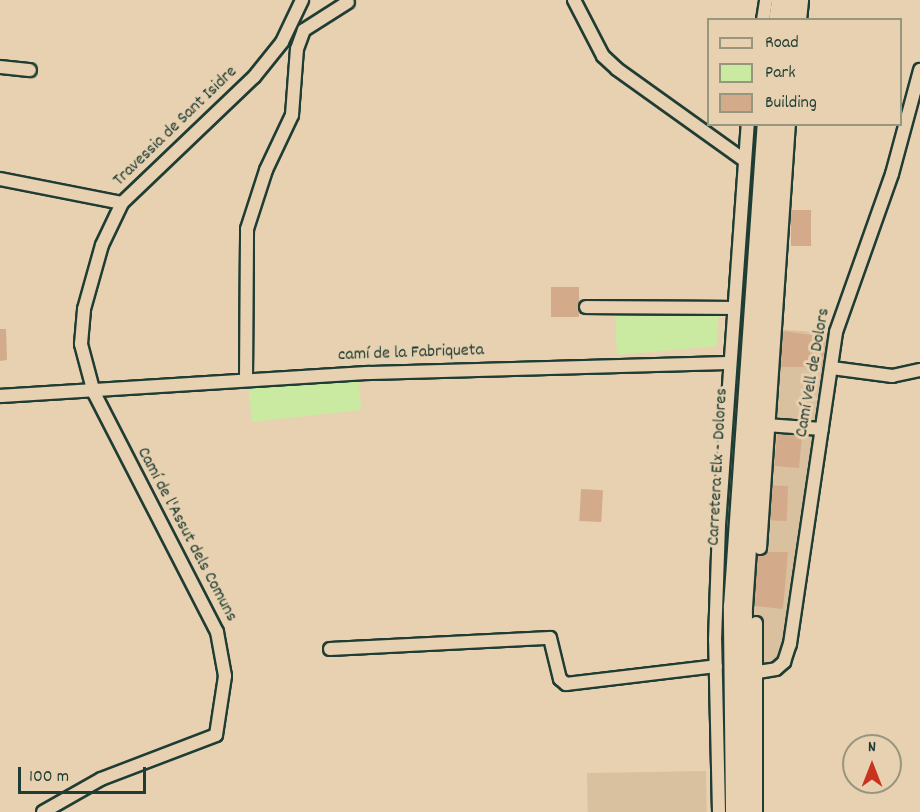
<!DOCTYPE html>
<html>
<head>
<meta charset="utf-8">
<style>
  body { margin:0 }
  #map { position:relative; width:920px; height:812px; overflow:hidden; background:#e7d1b0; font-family:Dekko,sans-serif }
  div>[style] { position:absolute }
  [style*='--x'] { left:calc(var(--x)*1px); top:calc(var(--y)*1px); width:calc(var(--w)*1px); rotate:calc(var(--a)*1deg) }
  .built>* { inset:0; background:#d9c1a0; transform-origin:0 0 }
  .green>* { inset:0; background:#caeaa2 }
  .building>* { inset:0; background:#d3ab8b; transform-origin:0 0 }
  .roads { filter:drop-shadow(2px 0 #1f3d34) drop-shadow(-2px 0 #1f3d34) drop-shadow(0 2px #1f3d34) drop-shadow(0 -2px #1f3d34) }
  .minor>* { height:12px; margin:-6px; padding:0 6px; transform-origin:6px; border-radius:6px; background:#e7d1b0 }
  .major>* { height:15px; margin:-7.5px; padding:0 7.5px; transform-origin:7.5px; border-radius:7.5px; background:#e7d1b0 }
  span { translate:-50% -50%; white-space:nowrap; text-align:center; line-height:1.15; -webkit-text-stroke:6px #e7d1b0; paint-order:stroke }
  .street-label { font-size:18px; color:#1f3d34 }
  .legend { position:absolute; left:707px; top:18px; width:195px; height:108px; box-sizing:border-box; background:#e7d1b0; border:2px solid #97967e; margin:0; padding:8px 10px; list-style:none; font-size:18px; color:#1f3d34 }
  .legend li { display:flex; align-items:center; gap:12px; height:30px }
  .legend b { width:30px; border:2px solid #97967e }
  .north { position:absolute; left:842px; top:734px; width:60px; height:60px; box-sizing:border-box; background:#e7d1b0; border:2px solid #97967e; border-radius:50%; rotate:0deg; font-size:16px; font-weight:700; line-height:24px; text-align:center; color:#1f3d34 }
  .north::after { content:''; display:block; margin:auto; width:21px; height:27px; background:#c8321e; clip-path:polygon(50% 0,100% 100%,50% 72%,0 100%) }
  .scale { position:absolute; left:18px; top:767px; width:128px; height:27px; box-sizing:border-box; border:3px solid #1f3d34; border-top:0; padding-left:8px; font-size:18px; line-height:21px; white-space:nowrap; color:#1f3d34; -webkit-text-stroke:4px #e7d1b0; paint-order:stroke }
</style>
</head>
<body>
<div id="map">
  <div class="built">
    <i style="clip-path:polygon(775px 329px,829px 333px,828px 370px,781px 656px,753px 668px,752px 605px)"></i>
    <i style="left:706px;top:771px;width:41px;height:119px;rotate:89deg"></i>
  </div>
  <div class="green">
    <i style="clip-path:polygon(719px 309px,717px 346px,617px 355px,615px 313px)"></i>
    <i style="clip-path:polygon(359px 380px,361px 410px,252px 422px,248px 384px)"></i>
  </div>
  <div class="building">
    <i style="left:791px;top:210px;width:20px;height:36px"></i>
    <i style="left:551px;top:287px;width:28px;height:30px"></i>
    <i style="clip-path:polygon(0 329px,6px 329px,7px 360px,0 361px)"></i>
    <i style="clip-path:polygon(783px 331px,826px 337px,822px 367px,781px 367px)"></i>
    <i style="left:777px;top:434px;width:25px;height:32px;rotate:5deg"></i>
    <i style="left:788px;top:486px;width:35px;height:16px;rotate:92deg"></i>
    <i style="left:581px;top:489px;width:22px;height:32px;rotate:3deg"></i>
    <i style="clip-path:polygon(767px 552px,788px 552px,783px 609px,754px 606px,757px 556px)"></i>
  </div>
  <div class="roads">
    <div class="minor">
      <i style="--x:574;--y:0;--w:63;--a:62.6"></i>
      <i style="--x:603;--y:56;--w:19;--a:43"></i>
      <i style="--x:617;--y:69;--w:156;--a:35.6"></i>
      <i style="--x:763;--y:20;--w:20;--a:-81"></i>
      <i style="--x:800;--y:20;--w:20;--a:-84"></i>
      <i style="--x:0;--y:67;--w:30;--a:6"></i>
      <i style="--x:0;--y:179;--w:124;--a:11.1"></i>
      <i style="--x:586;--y:307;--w:148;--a:0.4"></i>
      <i style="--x:832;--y:368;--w:61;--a:7.6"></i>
      <i style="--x:892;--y:376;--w:29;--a:-12"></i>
      <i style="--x:246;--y:380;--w:151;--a:-89.6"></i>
      <i style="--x:247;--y:229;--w:62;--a:-72.1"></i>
      <i style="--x:266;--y:170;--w:61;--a:-64.7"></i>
      <i style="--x:292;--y:115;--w:66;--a:-85.7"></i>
      <i style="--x:297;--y:49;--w:20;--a:-70"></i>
      <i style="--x:304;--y:30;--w:52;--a:-32.5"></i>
      <i style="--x:0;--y:396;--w:369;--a:-3.6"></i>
      <i style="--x:368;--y:373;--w:362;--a:-1.6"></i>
      <i style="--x:766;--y:425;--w:56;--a:4.1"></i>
      <i style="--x:760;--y:548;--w:425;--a:-86.1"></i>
      <i style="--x:756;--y:623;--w:189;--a:90"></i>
      <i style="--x:330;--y:649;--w:220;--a:-2.9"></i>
      <i style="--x:550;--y:638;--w:42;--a:76.3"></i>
      <i style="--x:560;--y:679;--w:8;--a:40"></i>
      <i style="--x:566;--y:684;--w:151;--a:-6.8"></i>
      <i style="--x:758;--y:672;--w:18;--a:-9"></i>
      <i style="--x:776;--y:669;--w:11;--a:-41"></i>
      <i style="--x:784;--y:662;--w:19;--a:-72"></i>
      <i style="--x:790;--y:644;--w:315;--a:-81.6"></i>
      <i style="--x:836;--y:332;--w:168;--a:-70.5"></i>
      <i style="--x:892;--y:174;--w:108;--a:-74.9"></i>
      <i style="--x:43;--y:812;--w:67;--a:-29.6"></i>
      <i style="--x:101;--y:779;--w:123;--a:-20.9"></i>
      <i style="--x:216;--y:735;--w:60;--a:-81.3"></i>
      <i style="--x:225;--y:676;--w:45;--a:-100.3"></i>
      <i style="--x:217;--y:632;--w:269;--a:-117.2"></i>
      <i style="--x:94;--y:393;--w:51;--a:-104.9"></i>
      <i style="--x:81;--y:344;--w:35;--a:-85"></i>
      <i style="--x:84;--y:309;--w:66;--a:-74.3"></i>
      <i style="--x:102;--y:245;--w:47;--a:-64.5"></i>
      <i style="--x:122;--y:203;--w:182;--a:-43.7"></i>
      <i style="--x:254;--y:77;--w:45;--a:-51.3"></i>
      <i style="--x:282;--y:42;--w:47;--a:-64.5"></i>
      <i style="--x:719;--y:812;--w:172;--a:-91.3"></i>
      <i style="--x:715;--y:640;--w:115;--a:-88"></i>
      <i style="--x:719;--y:525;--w:402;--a:-85.9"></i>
    </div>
    <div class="major">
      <i style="--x:776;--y:20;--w:20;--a:-81"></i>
      <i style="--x:789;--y:20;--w:20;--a:-84"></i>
      <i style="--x:733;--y:812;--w:206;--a:-90.6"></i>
      <i style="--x:731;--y:606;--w:483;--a:-86"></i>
      <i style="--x:746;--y:812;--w:205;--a:-90.6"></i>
      <i style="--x:744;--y:607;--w:484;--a:-86.1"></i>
    </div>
  </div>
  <div class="street-label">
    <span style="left:176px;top:127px;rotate:-44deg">Travessia de Sant Isidre</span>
    <span style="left:411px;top:354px;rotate:-2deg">camí de la Fabriqueta</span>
    <span style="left:814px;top:373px;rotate:-80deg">Camí Vell de Dolors</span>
    <span style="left:719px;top:467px;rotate:-87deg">Carretera Elx - Dolores</span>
    <span style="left:186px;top:535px;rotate:62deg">Camí de l'Assut dels Comuns</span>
  </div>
  <ul class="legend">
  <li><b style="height:8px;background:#e7d1b0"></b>Road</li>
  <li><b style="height:16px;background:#caeaa2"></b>Park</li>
  <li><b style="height:16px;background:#d3ab8b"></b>Building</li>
  </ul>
  <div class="north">N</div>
  <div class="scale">100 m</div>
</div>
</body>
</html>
